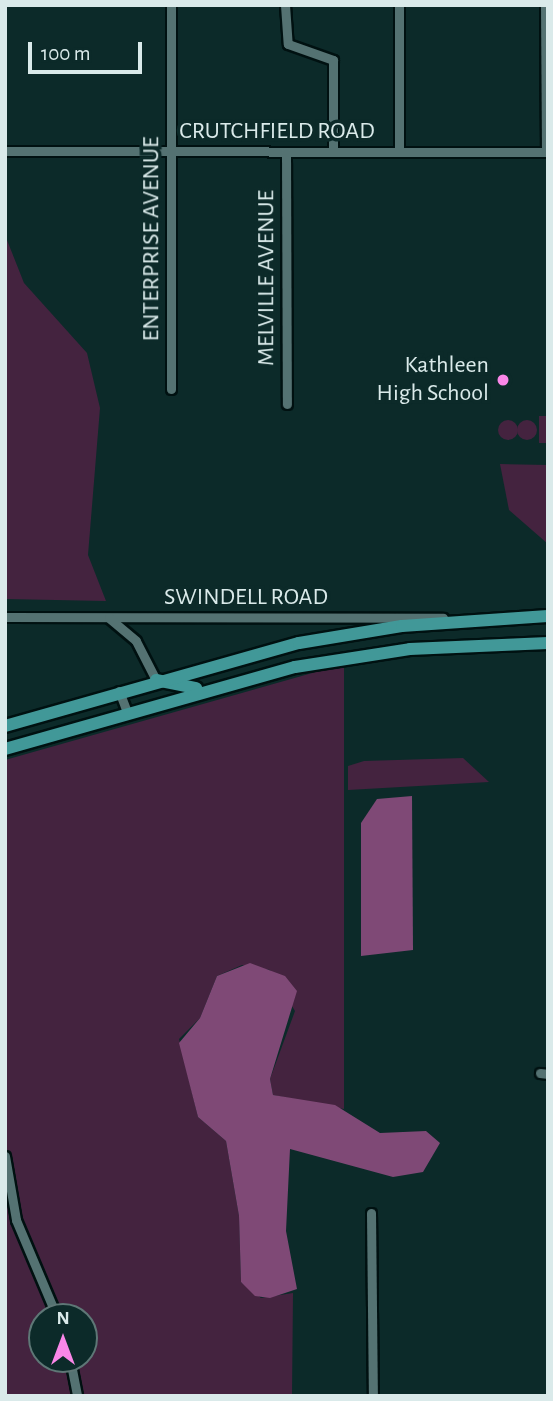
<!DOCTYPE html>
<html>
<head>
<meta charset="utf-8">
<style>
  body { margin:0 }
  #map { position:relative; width:553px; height:1401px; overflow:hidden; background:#0c2a29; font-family:"Alegreya Sans",sans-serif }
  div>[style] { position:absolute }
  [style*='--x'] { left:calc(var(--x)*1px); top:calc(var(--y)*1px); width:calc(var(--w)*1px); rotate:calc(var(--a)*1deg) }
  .green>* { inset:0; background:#44233f; transform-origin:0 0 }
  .round { border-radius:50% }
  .water>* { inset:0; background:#7f4976 }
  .roads { filter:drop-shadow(2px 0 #011) drop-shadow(-2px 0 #011) drop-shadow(0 2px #011) drop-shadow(0 -2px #011) }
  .minor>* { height:9px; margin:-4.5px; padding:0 4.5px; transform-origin:4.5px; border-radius:4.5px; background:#547272 }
  .major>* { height:12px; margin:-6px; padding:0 6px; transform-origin:6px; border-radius:6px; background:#419898 }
  .dots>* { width:19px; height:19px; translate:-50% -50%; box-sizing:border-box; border:4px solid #0c2a29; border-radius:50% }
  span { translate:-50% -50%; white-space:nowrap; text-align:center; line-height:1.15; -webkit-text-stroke:7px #0c2a29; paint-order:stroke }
  .street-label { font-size:24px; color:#daeaea }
  .poi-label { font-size:24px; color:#daeaea }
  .right { translate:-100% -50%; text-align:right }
  .frame { position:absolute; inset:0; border:7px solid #daeaea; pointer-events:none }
  .north { position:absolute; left:28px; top:1303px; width:70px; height:70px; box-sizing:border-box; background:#0c2a29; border:2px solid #5e7776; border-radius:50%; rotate:0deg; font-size:19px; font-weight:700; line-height:28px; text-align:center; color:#daeaea }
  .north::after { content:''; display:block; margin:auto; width:24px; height:32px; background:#fa87e8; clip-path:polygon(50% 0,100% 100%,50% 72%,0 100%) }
  .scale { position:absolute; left:28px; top:42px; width:114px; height:32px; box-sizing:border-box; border:4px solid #daeaea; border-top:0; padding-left:9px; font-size:21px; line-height:24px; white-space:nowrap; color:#daeaea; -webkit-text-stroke:5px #0c2a29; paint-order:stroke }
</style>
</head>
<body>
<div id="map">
  <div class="green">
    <i style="clip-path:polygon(5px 235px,24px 283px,87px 353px,100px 408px,88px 555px,106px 601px,5px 599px)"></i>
    <i style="left:539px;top:416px;width:9px;height:27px"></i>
    <i class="round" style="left:517px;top:420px;width:20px;height:20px"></i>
    <i class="round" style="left:498px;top:420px;width:20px;height:20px"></i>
    <i style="clip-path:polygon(500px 464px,548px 465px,548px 544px,509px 510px)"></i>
    <i style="clip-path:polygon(evenodd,344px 664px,344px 1109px,273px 1095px,270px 1079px,295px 1011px,270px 970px,242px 965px,217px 976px,200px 1018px,179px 1039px,198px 1117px,226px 1141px,239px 1216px,241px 1282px,261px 1298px,293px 1293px,292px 1396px,5px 1396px,5px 760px,344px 664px,42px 1317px,84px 1317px,84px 1359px,42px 1359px,42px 1317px)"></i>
    <i style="clip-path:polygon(463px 758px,489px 782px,348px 790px,348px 766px,364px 761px)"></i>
  </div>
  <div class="water">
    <i style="clip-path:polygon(412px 796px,413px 950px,361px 956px,361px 823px,377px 799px)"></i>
    <i style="clip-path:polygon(250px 963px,285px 976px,297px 991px,270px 1079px,273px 1095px,335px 1105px,380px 1133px,426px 1131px,440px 1143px,423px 1172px,393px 1177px,290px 1149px,286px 1231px,297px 1289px,270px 1298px,255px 1296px,241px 1282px,239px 1216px,226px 1141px,198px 1117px,179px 1043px,200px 1018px,217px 976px)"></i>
  </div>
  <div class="roads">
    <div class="minor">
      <i style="--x:285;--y:5;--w:39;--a:86"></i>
      <i style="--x:288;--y:44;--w:48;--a:19.6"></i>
      <i style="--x:333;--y:60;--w:92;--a:90"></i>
      <i style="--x:399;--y:5;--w:147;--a:90"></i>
      <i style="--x:545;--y:5;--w:147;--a:89.6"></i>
      <i style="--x:5;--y:151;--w:543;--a:0.11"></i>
      <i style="--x:286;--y:152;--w:252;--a:89.8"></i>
      <i style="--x:171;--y:389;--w:384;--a:-90"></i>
      <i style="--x:5;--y:617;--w:438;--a:0.1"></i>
      <i style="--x:109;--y:618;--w:35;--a:40"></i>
      <i style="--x:136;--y:641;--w:44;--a:62.9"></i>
      <i style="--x:119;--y:691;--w:22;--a:69"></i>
      <i style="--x:540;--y:1073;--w:8;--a:7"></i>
      <i style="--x:5;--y:1156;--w:65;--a:80.2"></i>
      <i style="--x:16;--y:1220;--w:105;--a:67.1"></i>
      <i style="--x:371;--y:1213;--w:183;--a:89.4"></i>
      <i style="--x:70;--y:1359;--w:38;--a:79"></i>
    </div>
    <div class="major">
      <i style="--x:156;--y:680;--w:41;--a:11.3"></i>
      <i style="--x:5;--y:726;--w:305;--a:-15.8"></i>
      <i style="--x:299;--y:643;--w:104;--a:-9.4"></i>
      <i style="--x:402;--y:626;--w:146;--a:-3.9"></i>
      <i style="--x:5;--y:749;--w:301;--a:-15.8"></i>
      <i style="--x:295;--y:667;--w:116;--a:-8.9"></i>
      <i style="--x:410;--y:649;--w:138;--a:-2.5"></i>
    </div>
  </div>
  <div class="dots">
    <i style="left:503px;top:380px;background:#fa87e8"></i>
  </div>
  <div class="street-label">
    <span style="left:277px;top:132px">CRUTCHFIELD ROAD</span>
    <span style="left:152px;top:239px;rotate:-90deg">ENTERPRISE AVENUE</span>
    <span style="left:267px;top:278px;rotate:-90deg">MELVILLE AVENUE</span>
    <span style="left:246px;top:598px">SWINDELL ROAD</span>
  </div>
  <div class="poi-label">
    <span class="right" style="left:489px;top:380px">Kathleen<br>High School</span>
  </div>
  <div class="frame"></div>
  <div class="north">N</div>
  <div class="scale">100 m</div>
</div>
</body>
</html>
